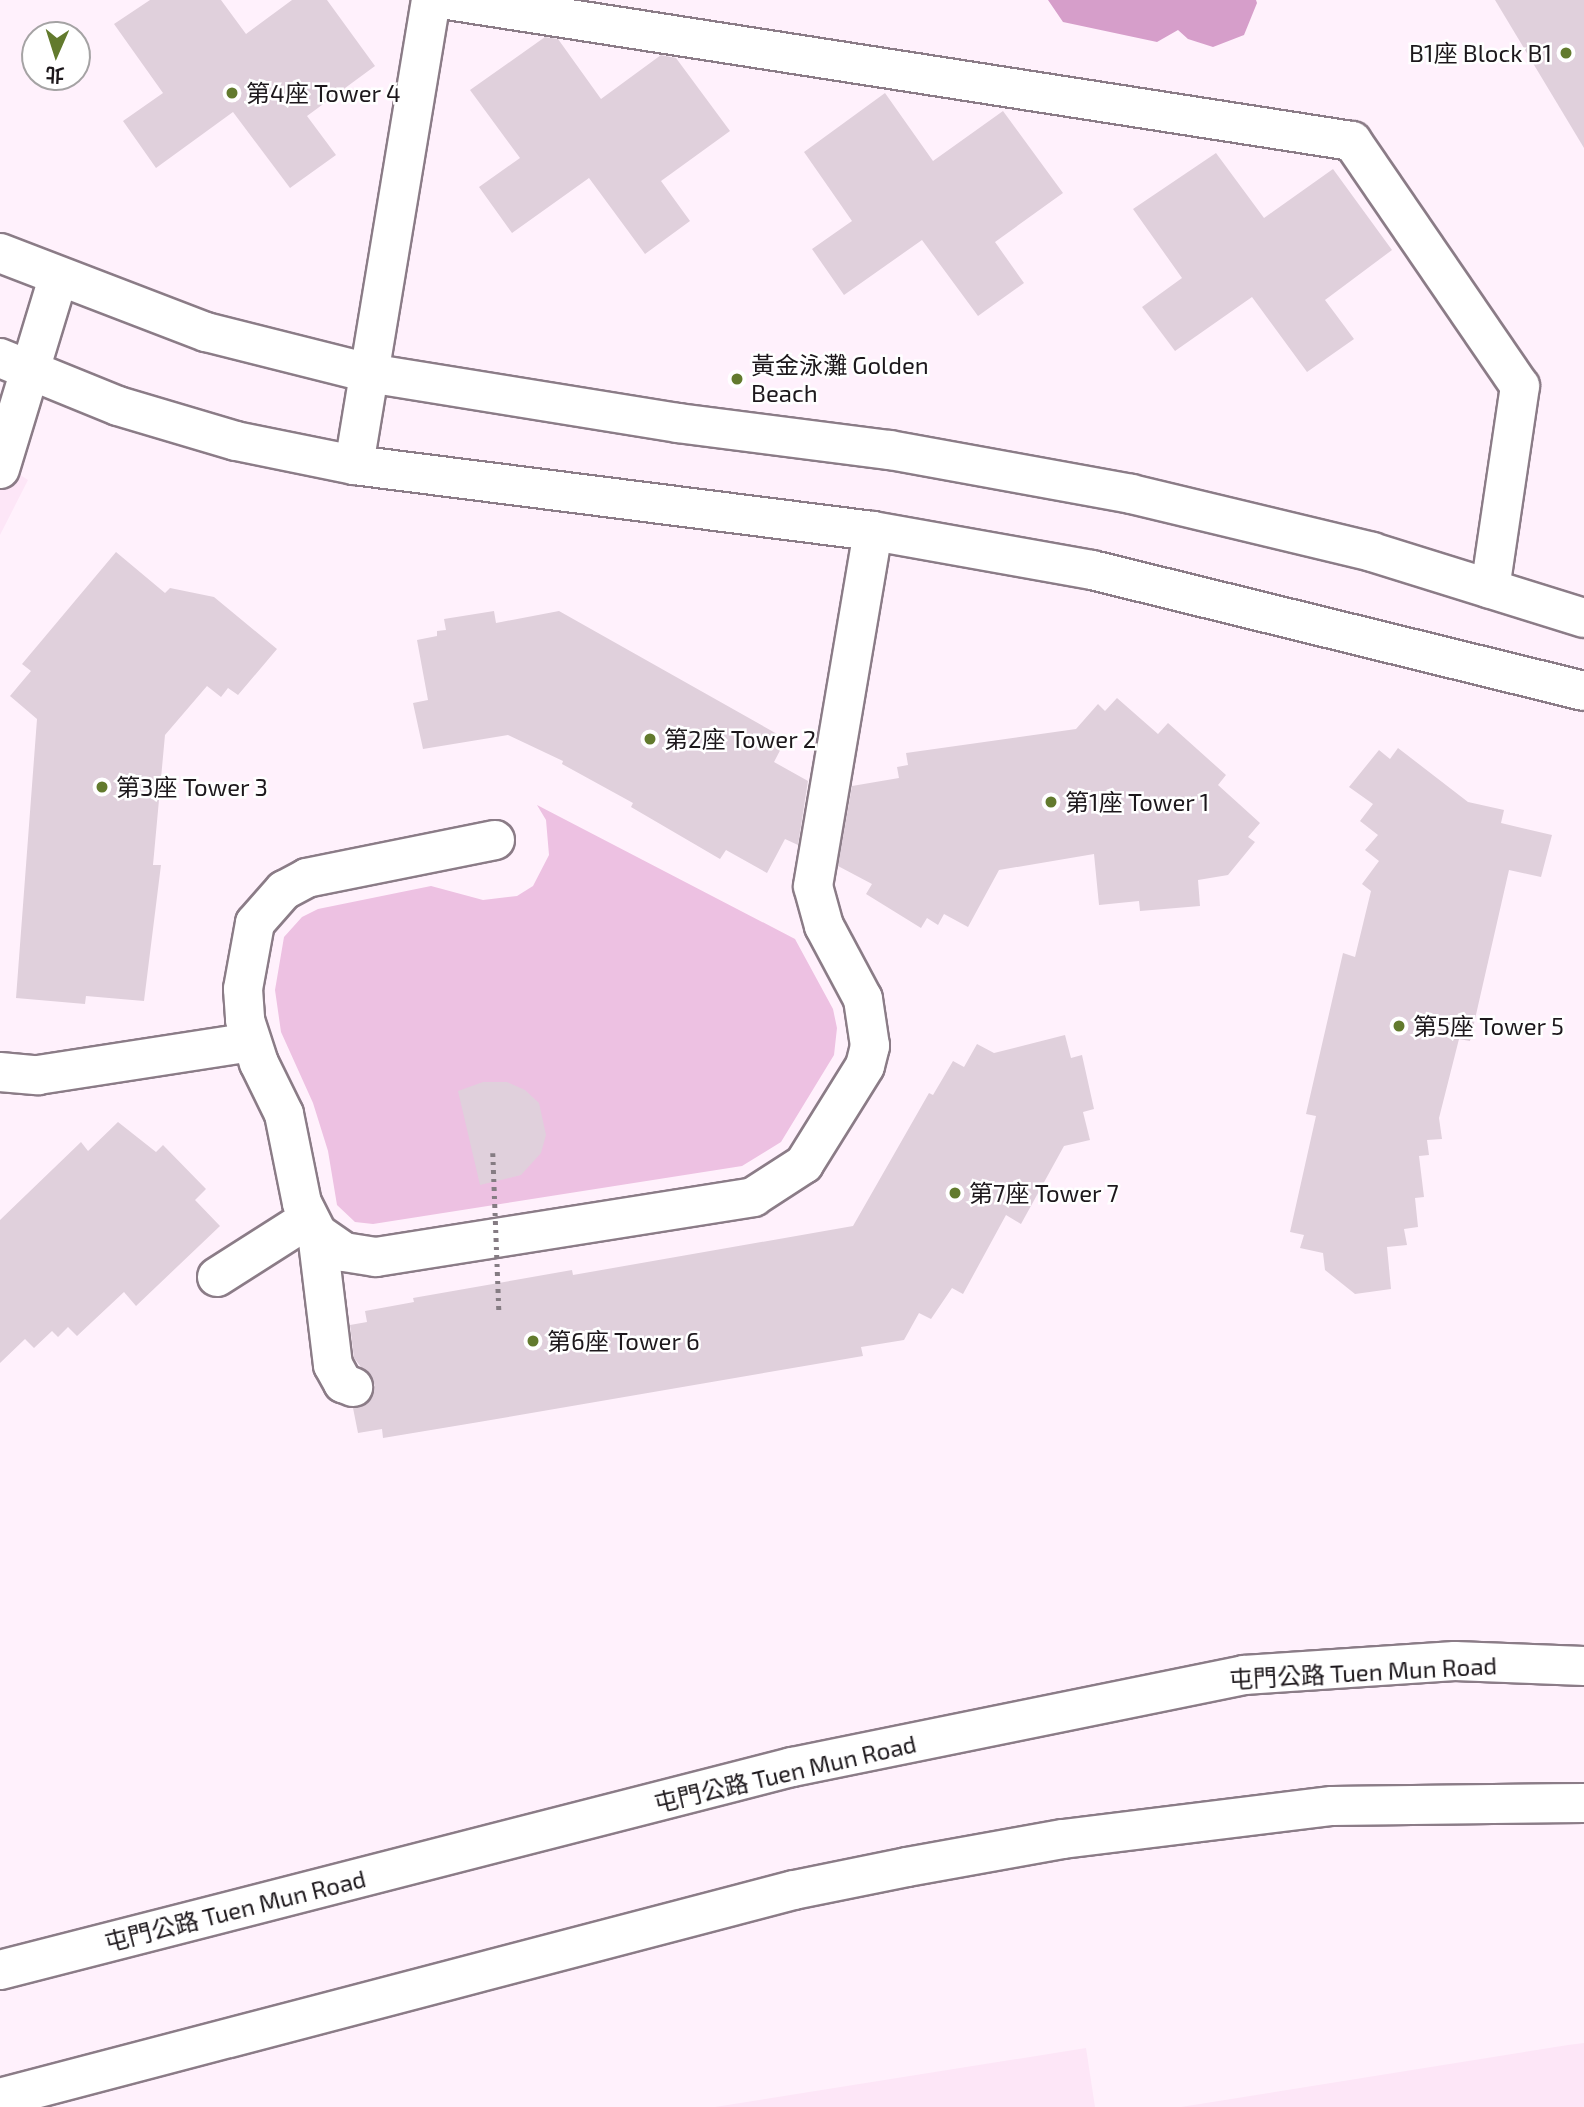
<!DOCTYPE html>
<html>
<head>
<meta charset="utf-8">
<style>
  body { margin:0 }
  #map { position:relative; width:1584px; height:2107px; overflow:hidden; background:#fff1fc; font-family:"Exo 2","Noto Sans TC",sans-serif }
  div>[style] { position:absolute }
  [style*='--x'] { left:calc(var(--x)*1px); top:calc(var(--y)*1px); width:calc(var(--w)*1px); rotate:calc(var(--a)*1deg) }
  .built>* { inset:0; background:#fde6f7 }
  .green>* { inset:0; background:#edc1e2 }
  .water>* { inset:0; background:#d69eca }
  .building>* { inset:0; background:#e0d0dc }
  .roads { filter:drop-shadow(2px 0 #8b7c87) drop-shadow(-2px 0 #8b7c87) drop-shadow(0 2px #8b7c87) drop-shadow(0 -2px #8b7c87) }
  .minor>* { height:38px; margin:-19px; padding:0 19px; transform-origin:19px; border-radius:19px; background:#fff }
  .major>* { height:38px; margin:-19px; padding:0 19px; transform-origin:19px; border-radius:19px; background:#fff }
  .highway>* { height:38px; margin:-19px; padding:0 19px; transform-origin:19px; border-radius:19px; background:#fff }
  .path-bridge>* { height:4.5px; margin-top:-2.25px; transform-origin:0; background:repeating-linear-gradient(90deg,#857c83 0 3.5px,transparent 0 8.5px) }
  .dots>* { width:19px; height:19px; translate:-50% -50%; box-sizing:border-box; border:4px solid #fff; border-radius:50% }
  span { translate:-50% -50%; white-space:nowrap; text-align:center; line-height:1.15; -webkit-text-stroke:5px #fff; paint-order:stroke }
  .poi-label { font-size:24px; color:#1d181c }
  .right { translate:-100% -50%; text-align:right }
  .left { translate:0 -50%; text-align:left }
  .street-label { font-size:24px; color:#1d181c }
  .north { position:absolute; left:21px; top:21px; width:70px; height:70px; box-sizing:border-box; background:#fff; border:2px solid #a5a3a4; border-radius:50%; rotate:183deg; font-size:19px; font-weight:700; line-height:28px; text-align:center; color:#1d181c }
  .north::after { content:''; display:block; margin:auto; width:24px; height:32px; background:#627a2d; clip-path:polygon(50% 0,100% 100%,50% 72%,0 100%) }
</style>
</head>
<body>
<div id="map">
  <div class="built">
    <i style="clip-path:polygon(0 462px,28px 480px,0 535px)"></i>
    <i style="clip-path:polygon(1584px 2043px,1584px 2107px,1181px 2107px,1568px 2045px)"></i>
    <i style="clip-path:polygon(1086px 2048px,1095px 2107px,715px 2107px)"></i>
  </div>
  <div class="green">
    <i style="clip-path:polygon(537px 805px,795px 939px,833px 1009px,837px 1028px,834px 1055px,781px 1142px,742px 1166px,373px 1224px,355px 1222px,337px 1205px,328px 1151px,313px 1103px,281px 1032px,275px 990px,284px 937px,302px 917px,318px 909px,431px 886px,483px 900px,517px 896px,533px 886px,549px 855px,546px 820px)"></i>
  </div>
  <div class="water">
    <i style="clip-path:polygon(1048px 0,1256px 0,1257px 3px,1244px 35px,1213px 47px,1188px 39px,1178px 30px,1157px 42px,1063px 22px)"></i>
  </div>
  <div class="building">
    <i style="clip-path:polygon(150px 0,221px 0,246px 34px,292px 0,327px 0,375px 66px,307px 116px,336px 155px,290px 188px,233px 112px,156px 168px,123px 121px,163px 93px,114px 24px)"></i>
    <i style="clip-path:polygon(1495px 0,1584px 0,1584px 148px)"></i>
    <i style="clip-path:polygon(545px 37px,558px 39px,601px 99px,661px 55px,676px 58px,730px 131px,661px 181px,690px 221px,645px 254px,589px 178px,512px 233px,479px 187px,520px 158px,470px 90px)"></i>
    <i style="clip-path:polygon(885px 93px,933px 161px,1003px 111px,1063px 193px,995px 242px,1024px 283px,978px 316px,922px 240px,844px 295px,812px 249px,852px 221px,804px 152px)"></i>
    <i style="clip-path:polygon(1216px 153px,1264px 218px,1333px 169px,1392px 250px,1325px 300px,1354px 339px,1307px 372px,1252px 297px,1175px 351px,1142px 307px,1182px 278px,1133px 209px)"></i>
    <i style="clip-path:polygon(116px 552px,165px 593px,170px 588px,214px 597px,277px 649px,238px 695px,228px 688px,221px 697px,207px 686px,165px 735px,153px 865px,161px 865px,144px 1001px,86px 996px,85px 1004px,16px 998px,37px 719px,10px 696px,31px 671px,22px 664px)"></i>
    <i style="clip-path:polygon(494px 611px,496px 623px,559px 611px,786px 739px,774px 762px,808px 781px,798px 845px,785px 839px,767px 873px,726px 850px,720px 859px,631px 807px,633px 803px,562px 764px,563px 761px,508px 735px,423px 749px,413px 703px,428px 700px,417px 640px,437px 636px,437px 631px,446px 630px,444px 619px)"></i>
    <i style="clip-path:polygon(1117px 698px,1158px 734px,1168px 723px,1226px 775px,1218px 785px,1260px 823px,1248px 837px,1255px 842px,1228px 875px,1198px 880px,1200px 906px,1140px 911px,1139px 901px,1099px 905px,1094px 854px,999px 870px,968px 927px,944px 914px,938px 925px,927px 918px,921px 928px,866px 894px,872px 884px,838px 866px,852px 786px,899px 778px,897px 767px,908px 765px,906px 753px,1076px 729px,1098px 704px,1105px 711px)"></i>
    <i style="clip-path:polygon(1398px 748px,1468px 802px,1504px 810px,1501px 823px,1552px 835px,1541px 877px,1509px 870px,1470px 1041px,1459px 1039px,1439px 1118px,1442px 1139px,1427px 1140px,1429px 1155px,1419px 1156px,1424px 1197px,1415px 1198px,1418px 1227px,1404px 1229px,1407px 1245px,1387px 1247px,1391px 1289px,1355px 1294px,1325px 1270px,1323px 1253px,1300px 1248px,1304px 1235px,1290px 1232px,1316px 1116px,1306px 1114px,1343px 953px,1355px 957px,1371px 891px,1362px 884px,1379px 861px,1365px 850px,1378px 835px,1360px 821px,1373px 804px,1349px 787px,1379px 750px,1390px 759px)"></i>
    <i style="clip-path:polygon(1065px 1035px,1071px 1058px,1082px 1055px,1094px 1109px,1083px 1112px,1090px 1140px,1064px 1146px,1021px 1224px,1006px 1215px,963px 1294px,952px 1288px,931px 1319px,919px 1313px,904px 1340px,861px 1347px,863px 1356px,479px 1422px,383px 1438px,382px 1429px,358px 1433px,353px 1408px,367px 1404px,375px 1385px,354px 1358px,350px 1325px,367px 1322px,365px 1311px,414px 1302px,413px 1298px,572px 1270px,573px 1275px,853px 1226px,929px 1093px,933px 1095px,953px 1061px,964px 1067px,977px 1044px,994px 1053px)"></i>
    <i style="clip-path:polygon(483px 1082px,507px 1082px,525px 1090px,539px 1103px,546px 1135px,541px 1153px,521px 1175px,480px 1185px,458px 1091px)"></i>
    <i style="clip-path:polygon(118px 1122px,156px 1152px,163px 1145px,206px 1189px,195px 1200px,220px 1226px,136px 1306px,124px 1292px,77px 1336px,68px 1327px,58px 1337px,52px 1331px,34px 1348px,25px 1339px,0 1363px,0 1220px,81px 1142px,88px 1151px)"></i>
  </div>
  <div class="roads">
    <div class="minor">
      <i style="--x:448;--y:0;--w:915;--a:8.87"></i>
      <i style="--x:1352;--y:141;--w:297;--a:55.6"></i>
      <i style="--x:1520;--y:386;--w:205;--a:98.4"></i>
      <i style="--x:354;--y:465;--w:471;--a:-80.6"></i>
      <i style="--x:0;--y:469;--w:200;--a:-73.1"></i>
      <i style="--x:495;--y:840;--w:192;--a:168.6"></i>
      <i style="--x:307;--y:878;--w:26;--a:152"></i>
      <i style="--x:284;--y:890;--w:44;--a:131.3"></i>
      <i style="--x:255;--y:923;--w:67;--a:100.3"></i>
      <i style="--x:243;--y:989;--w:31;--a:86"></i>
      <i style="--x:245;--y:1020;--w:45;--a:72"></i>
      <i style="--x:259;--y:1063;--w:57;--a:63.9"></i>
      <i style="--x:284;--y:1114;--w:91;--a:78.6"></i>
      <i style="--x:302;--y:1203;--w:34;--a:63"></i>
      <i style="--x:317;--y:1233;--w:33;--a:35"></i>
      <i style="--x:344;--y:1252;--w:32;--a:9"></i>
      <i style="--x:376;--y:1257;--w:382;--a:-9"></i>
      <i style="--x:753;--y:1197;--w:61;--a:-32.9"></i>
      <i style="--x:804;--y:1164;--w:115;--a:-58.1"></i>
      <i style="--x:865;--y:1066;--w:21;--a:-76"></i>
      <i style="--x:870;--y:1046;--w:48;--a:-98.5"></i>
      <i style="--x:863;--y:999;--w:83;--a:-118.1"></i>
      <i style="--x:824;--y:926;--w:41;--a:-105.4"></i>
      <i style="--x:813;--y:886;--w:360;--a:-80.4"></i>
      <i style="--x:0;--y:1072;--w:38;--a:5"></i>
      <i style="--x:38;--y:1075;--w:216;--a:-8.8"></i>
      <i style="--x:317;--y:1233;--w:133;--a:83.1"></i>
      <i style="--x:333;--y:1365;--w:21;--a:61"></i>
      <i style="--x:343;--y:1383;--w:11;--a:22"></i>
      <i style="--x:217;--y:1277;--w:108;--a:-32.5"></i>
    </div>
    <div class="major">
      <i style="--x:0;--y:253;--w:221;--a:21"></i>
      <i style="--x:206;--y:332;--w:168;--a:14.1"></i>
      <i style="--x:369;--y:373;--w:313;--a:9.2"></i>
      <i style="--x:678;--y:423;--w:214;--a:7.3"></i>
      <i style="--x:890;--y:450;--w:245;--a:10.3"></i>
      <i style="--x:1131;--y:494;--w:248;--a:13.5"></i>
      <i style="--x:1372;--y:552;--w:222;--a:17.3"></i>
      <i style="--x:0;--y:358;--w:127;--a:22.1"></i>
      <i style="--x:118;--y:406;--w:123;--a:16.5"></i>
      <i style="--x:236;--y:441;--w:120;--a:11.5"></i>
      <i style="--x:354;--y:465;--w:523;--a:7.25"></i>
      <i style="--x:873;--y:531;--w:222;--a:10.1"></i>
      <i style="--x:1092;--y:570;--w:507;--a:13.82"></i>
    </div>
    <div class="highway">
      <i style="--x:0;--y:1970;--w:818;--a:-14.38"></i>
      <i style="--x:792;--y:1767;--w:461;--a:-11.5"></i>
      <i style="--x:1244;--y:1675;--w:211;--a:-3.8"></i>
      <i style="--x:1455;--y:1661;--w:129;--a:2.2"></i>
      <i style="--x:0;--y:2098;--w:821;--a:-14.68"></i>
      <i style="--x:794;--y:1890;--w:115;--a:-11.5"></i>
      <i style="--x:907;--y:1867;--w:158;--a:-10.2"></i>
      <i style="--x:1063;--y:1839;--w:271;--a:-7"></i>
      <i style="--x:1332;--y:1806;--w:252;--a:-0.7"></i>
    </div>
  </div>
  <div class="path-bridge">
    <i style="--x:493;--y:1153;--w:158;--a:87.8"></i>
  </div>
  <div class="dots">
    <i style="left:1566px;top:53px;background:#627a2d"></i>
    <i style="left:232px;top:93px;background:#627a2d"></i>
    <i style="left:737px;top:379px;background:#627a2d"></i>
    <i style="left:650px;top:739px;background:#627a2d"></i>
    <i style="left:102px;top:787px;background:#627a2d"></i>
    <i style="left:1051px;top:802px;background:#627a2d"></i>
    <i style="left:1399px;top:1026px;background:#627a2d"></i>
    <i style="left:955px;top:1193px;background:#627a2d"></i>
    <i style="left:533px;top:1341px;background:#627a2d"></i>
  </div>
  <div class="poi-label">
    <span class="right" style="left:1552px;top:53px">B1座 Block B1</span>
    <span class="left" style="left:246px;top:93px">第4座 Tower 4</span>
    <span class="left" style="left:751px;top:379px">黃金泳灘 Golden<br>Beach</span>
    <span class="left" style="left:664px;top:739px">第2座 Tower 2</span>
    <span class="left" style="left:116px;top:787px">第3座 Tower 3</span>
    <span class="left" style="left:1065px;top:802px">第1座 Tower 1</span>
    <span class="left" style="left:1413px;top:1026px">第5座 Tower 5</span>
    <span class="left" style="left:969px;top:1193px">第7座 Tower 7</span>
    <span class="left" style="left:547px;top:1341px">第6座 Tower 6</span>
  </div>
  <div class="street-label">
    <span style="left:1363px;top:1672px;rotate:-3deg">屯門公路 Tuen Mun Road</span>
    <span style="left:785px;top:1773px;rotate:-13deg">屯門公路 Tuen Mun Road</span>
    <span style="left:235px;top:1910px;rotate:-14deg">屯門公路 Tuen Mun Road</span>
  </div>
  <div class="north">北</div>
</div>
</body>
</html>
